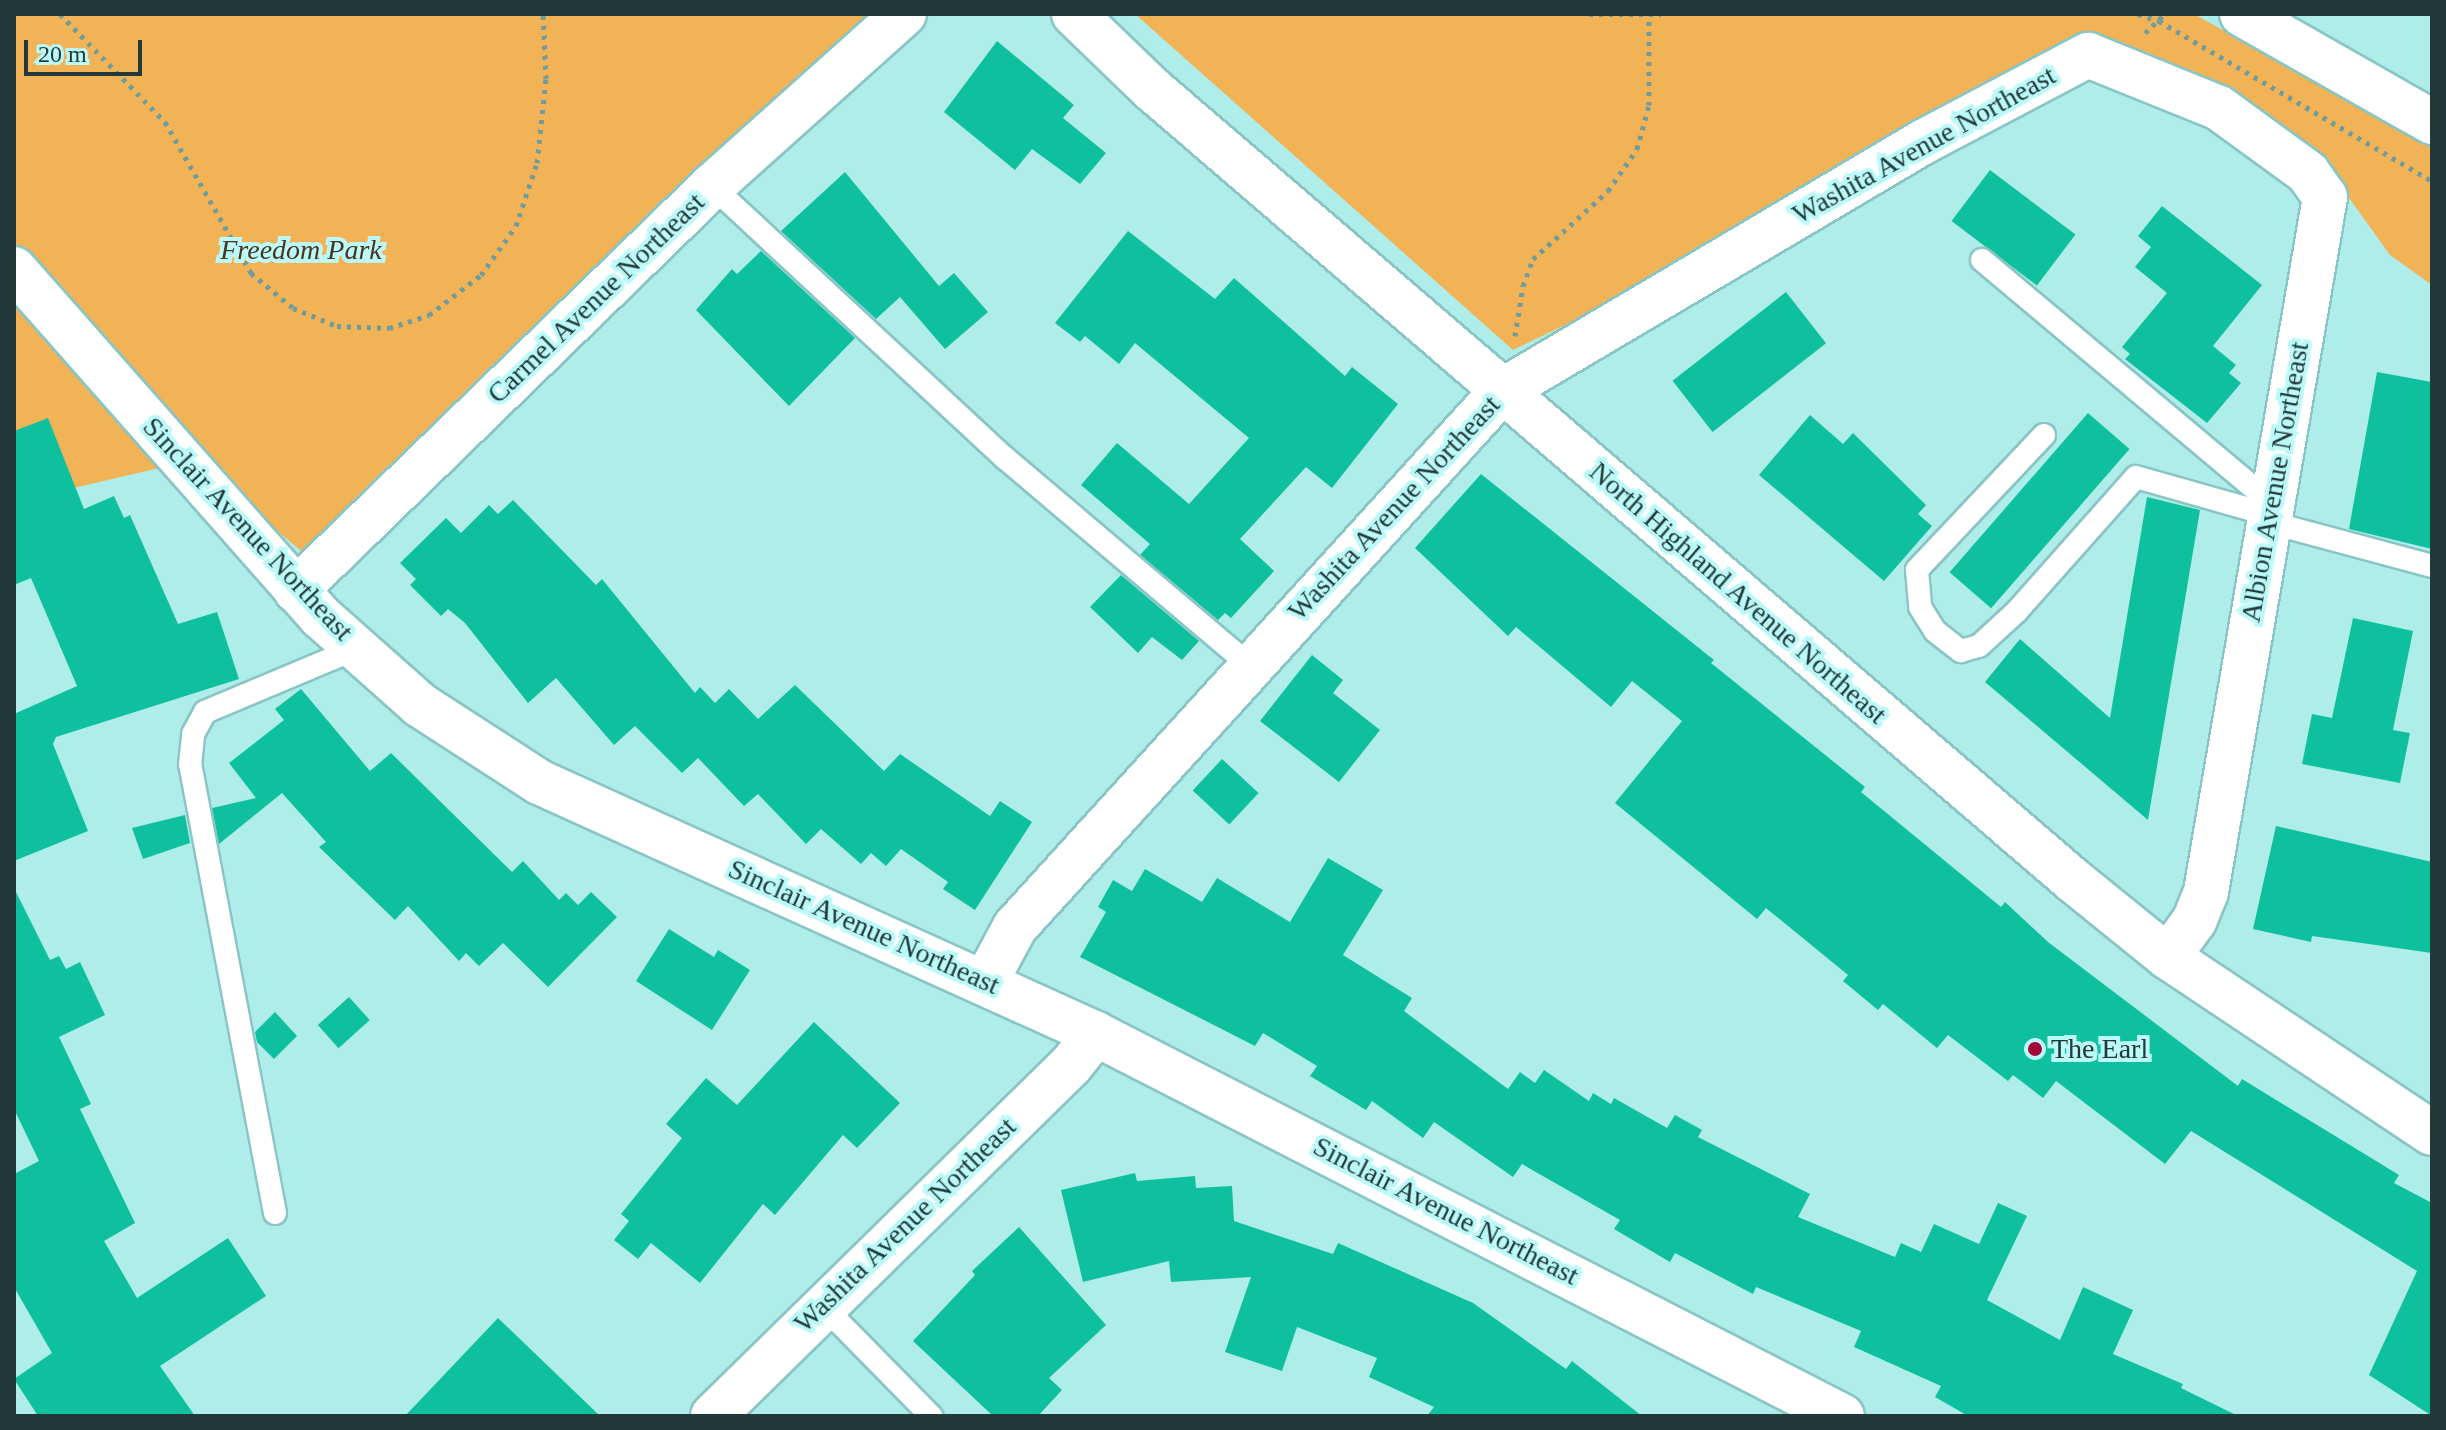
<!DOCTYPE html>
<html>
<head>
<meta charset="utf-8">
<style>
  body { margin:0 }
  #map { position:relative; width:2446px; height:1430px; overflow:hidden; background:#afedeb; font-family:Georgia,serif }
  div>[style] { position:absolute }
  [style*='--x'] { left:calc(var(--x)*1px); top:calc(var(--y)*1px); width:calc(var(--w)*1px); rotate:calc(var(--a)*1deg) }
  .green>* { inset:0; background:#f2b356 }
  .building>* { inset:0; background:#0fc09f; transform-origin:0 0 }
  .path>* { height:5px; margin-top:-2.5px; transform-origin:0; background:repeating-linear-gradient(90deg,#709d9c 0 4px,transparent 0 10px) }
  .roads { filter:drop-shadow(2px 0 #89c5c4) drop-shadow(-2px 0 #89c5c4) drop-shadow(0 2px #89c5c4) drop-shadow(0 -2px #89c5c4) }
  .service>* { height:22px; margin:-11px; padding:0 11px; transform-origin:11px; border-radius:11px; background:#fff }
  .minor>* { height:44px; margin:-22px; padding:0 22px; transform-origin:22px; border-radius:22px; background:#fff }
  .secondary>* { height:44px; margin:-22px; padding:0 22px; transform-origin:22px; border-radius:22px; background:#fff }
  .trunk>* { height:44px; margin:-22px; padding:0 22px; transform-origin:22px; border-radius:22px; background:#fff }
  .dots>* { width:22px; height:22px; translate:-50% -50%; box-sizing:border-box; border:4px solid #bcfaf9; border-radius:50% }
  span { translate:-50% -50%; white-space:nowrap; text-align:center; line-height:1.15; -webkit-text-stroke:8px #bcfaf9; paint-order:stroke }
  .street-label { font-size:28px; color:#213a39 }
  .park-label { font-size:28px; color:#463722; font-style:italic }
  .poi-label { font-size:28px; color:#213a39 }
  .left { translate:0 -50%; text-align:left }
  .frame { position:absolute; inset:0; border:16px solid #213a39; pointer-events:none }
  .scale { position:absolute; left:24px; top:40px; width:118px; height:36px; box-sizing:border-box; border:4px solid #213a39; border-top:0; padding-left:10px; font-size:24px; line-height:28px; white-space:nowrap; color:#213a39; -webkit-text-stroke:6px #bcfaf9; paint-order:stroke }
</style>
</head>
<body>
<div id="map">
  <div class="green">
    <i style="clip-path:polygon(14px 14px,901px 14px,312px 560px,193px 460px,14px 502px)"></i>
    <i style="clip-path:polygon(1135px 14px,2194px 14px,2432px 146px,2432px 285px,2390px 255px,2316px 152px,2072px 36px,1629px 294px,1513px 350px)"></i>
  </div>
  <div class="building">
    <i style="clip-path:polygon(997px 41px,1074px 105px,1063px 118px,1106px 153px,1080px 184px,1032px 149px,1015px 170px,944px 112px)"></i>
    <i style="left:1990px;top:170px;width:107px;height:64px;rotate:37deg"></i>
    <i style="clip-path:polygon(845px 172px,939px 286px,954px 273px,988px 312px,945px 349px,900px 297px,876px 319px,781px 231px)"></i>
    <i style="clip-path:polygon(2162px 206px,2262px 285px,2213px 346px,2236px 365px,2229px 373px,2241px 383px,2207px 423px,2125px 359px,2130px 354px,2122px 347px,2167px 293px,2135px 267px,2151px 247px,2138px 236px)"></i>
    <i style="clip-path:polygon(1128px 231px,1215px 299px,1234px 278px,1345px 376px,1352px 367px,1398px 404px,1332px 488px,1306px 467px,1240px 539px,1274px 571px,1231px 618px,1225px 613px,1218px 620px,1140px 555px,1150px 544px,1081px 485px,1117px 443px,1189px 504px,1249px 438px,1135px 343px,1119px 364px,1085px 336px,1080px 342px,1055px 323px)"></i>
    <i style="clip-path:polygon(761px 251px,855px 338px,789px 406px,696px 310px,732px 269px,737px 274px)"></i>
    <i style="left:1786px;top:292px;width:65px;height:144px;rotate:52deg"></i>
    <i style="clip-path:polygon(2377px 372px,2432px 382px,2432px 549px,2349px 529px)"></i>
    <i style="left:2088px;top:413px;width:55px;height:211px;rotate:41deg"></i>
    <i style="clip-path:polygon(1810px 415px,1843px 444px,1853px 433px,1926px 505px,1918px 514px,1932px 526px,1884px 581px,1759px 475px)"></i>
    <i style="clip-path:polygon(48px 418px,84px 509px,114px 496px,124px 518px,130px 515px,178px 624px,217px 612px,239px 679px,56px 737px,53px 744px,88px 831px,14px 861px,14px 714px,77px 686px,31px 578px,14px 585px,14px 431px)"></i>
    <i style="clip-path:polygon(1481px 474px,1714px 660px,1711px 663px,1865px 787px,1861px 792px,2001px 907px,2005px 902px,2048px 942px,2238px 1086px,2242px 1079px,2399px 1175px,2394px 1183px,2432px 1203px,2432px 1416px,2369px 1375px,2417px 1271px,2191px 1131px,2165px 1164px,2056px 1081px,2043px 1098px,2013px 1075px,2008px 1081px,1948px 1035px,1937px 1048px,1883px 1004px,1878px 1010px,1843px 981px,1848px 975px,1766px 908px,1757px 919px,1615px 803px,1682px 721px,1632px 681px,1611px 707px,1516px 627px,1508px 636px,1415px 548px)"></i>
    <i style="clip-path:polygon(2147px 497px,2200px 510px,2148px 820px,1985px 682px,2020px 639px,2110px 718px)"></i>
    <i style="clip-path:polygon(513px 500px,596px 585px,602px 579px,695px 693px,700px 687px,715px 703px,729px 689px,758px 719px,795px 685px,884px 771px,900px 754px,990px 816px,1000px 801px,1032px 822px,975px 910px,943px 889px,948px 882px,901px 849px,886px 866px,871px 853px,861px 864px,821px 829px,806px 844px,758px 794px,744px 806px,698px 758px,682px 773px,635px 726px,614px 745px,556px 678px,528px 703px,465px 623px,448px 609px,441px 616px,410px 585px,416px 579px,400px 563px,446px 518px,461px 533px,489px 505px,498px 514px)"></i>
    <i style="clip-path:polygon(1121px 575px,1199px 641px,1182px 660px,1152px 637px,1138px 653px,1090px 607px)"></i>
    <i style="clip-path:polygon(2353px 618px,2413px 631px,2393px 730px,2410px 733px,2400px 783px,2302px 764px,2312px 714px,2332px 718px)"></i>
    <i style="clip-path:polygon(1312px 655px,1343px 680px,1333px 693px,1380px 730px,1339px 782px,1260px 721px)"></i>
    <i style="clip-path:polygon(301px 689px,370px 771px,391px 753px,512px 872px,523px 861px,559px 900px,566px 893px,578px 905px,591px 892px,617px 917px,548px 987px,503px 943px,479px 966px,466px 953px,459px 961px,408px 906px,395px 920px,319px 847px,326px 842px,282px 793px,219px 844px,212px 808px,256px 798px,229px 763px,284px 720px,275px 709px)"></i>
    <i style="left:1222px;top:759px;width:50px;height:43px;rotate:43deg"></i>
    <i style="clip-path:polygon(185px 815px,190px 843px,143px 859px,132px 828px)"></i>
    <i style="clip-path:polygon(2276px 826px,2432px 862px,2432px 953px,2312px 936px,2311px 942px,2253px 929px)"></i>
    <i style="clip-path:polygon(1328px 858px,1383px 890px,1343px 955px,1412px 998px,1404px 1011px,1508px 1089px,1520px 1072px,1535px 1083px,1544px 1070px,1589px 1101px,1593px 1093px,1611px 1104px,1614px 1098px,1667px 1128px,1675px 1115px,1702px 1130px,1698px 1137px,1810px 1194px,1798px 1217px,1895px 1257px,1901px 1243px,1921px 1252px,1934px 1224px,1979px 1244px,1998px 1203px,2027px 1216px,1987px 1300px,2060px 1340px,2083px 1287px,2133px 1310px,2113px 1354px,2183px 1384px,2181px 1388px,2238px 1416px,1968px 1416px,1935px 1397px,1941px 1386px,1854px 1347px,1861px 1331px,1756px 1287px,1753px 1294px,1675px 1253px,1670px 1262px,1614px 1229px,1620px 1220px,1522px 1164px,1513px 1177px,1434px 1122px,1423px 1138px,1372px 1101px,1366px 1110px,1310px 1076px,1317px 1066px,1263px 1033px,1255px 1046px,1080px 957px,1106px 912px,1098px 907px,1113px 880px,1132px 891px,1145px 869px,1202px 902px,1217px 878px,1290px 922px)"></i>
    <i style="clip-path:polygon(14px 888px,50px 960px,59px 956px,66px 969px,80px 962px,105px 1015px,59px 1037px,91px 1104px,80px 1109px,135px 1223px,104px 1241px,137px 1298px,228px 1238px,266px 1296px,160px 1366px,195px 1416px,38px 1416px,14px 1379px,52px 1353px,14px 1287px,14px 1174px,39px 1161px,14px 1109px)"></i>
    <i style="clip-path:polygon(669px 929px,714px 957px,718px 950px,750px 970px,712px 1030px,636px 981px)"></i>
    <i style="left:349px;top:997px;width:31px;height:42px;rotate:48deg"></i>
    <i style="clip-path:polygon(275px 1012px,297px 1036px,274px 1059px,257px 1042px,255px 1032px)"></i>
    <i style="clip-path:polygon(814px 1022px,900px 1103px,857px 1148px,843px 1135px,775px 1215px,763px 1204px,700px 1283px,651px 1243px,638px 1259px,614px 1240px,629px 1221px,621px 1214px,682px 1138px,666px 1124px,706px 1078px,737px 1105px)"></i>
    <i style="clip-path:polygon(1135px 1173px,1137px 1181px,1195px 1176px,1196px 1188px,1232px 1186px,1234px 1221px,1333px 1254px,1338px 1243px,1473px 1303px,1566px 1369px,1572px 1361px,1642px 1416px,1427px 1416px,1434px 1407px,1369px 1377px,1377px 1358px,1297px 1327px,1282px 1371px,1225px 1352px,1251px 1277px,1171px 1282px,1169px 1261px,1083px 1282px,1061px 1190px)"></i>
    <i style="clip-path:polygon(1019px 1227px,1106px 1325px,1049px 1378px,1062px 1390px,1038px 1416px,993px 1416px,913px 1341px,975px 1275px,972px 1271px)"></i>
    <i style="clip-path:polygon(498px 1318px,600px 1416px,405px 1416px)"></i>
  </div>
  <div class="path">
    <i style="--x:60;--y:14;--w:151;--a:45.8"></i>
    <i style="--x:165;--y:122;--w:174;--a:60.3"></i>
    <i style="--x:251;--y:273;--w:55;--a:39.8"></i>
    <i style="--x:293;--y:308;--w:48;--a:22.2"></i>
    <i style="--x:337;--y:326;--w:52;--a:2.2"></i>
    <i style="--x:389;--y:328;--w:42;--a:-18"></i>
    <i style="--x:429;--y:315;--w:66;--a:-37.6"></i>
    <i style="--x:481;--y:275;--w:60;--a:-54.5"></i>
    <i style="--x:516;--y:226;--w:66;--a:-71.6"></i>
    <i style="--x:537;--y:163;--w:84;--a:-83.9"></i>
    <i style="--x:546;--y:79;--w:65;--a:-92.6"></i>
    <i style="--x:1589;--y:14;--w:72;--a:0"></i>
    <i style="--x:2138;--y:14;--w:22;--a:18"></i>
    <i style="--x:2159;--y:21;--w:316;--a:30.4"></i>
    <i style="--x:2145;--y:33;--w:28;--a:-44"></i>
    <i style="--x:1515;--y:336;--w:51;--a:-80.9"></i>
    <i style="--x:1523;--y:286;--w:29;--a:-70"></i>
    <i style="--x:1533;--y:259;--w:101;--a:-42.2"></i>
    <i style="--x:1608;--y:191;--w:51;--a:-55.4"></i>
    <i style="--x:1637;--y:149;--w:46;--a:-74.7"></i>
    <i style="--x:1649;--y:105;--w:89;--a:-90"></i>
  </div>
  <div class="roads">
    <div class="service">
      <i style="--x:712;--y:186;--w:400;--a:42.9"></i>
      <i style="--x:1005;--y:458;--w:321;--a:40.3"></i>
      <i style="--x:1982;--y:260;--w:378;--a:40"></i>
      <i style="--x:2044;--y:435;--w:185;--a:133.3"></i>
      <i style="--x:1917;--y:570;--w:37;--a:85"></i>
      <i style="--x:1920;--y:607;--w:28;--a:58"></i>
      <i style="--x:1935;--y:631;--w:33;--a:38"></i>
      <i style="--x:1961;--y:651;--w:19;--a:-16"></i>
      <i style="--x:1979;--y:646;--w:52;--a:-42.6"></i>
      <i style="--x:2017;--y:611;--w:179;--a:-48.4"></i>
      <i style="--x:2136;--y:477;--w:139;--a:15.8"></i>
      <i style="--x:2268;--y:522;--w:170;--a:15"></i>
      <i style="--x:275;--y:1213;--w:456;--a:-100.7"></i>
      <i style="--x:190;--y:765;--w:31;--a:-84"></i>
      <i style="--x:193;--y:734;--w:25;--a:-61"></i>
      <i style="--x:205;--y:712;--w:165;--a:-22.8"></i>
      <i style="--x:822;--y:1305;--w:156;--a:45.5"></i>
    </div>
    <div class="minor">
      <i style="--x:14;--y:269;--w:464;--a:48.6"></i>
      <i style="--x:321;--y:617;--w:132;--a:41.6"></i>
      <i style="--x:420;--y:705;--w:142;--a:32.9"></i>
      <i style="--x:539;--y:782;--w:611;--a:24.34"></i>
      <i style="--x:1096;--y:1034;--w:838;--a:27.12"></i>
      <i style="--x:296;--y:590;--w:580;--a:-44.16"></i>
      <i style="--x:712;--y:186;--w:258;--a:-41.9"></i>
      <i style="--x:986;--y:981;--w:61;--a:-61.8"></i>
      <i style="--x:1015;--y:927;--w:724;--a:-47.74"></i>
      <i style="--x:1502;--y:391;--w:489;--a:-30.6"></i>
      <i style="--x:1923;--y:142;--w:187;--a:-27.8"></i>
      <i style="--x:2088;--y:55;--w:141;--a:22"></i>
      <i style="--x:2219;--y:108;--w:110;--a:36.1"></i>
      <i style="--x:2308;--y:173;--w:29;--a:55"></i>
      <i style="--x:2325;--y:197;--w:705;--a:99.72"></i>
      <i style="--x:2206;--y:892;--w:31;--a:112"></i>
      <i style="--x:2194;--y:921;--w:44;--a:125.8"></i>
      <i style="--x:713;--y:1416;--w:501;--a:-44.43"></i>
      <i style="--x:1071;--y:1065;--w:40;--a:-51"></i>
    </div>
    <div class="secondary">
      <i style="--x:1074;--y:14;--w:110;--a:43.9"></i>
      <i style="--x:1153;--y:90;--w:1214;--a:40.66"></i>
      <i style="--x:2074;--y:881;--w:121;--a:39"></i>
      <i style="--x:2168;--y:957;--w:317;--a:33.7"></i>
    </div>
    <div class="trunk">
      <i style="--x:2242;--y:14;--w:219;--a:29.6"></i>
    </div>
  </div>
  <div class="dots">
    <i style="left:2035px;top:1049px;background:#a40738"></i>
  </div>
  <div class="street-label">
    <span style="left:1924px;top:145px;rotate:-29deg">Washita Avenue Northeast</span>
    <span style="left:596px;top:298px;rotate:-44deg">Carmel Avenue Northeast</span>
    <span style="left:2275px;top:482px;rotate:-80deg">Albion Avenue Northeast</span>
    <span style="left:1394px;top:508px;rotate:-47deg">Washita Avenue Northeast</span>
    <span style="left:248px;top:529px;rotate:47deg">Sinclair Avenue Northeast</span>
    <span style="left:1738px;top:593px;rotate:41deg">North Highland Avenue Northeast</span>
    <span style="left:864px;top:927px;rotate:24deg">Sinclair Avenue Northeast</span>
    <span style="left:1446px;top:1211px;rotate:27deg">Sinclair Avenue Northeast</span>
    <span style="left:905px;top:1225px;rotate:-44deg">Washita Avenue Northeast</span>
  </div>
  <div class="park-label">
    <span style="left:301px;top:250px">Freedom Park</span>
  </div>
  <div class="poi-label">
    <span class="left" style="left:2051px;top:1049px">The Earl</span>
  </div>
  <div class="frame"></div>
  <div class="scale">20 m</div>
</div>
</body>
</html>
